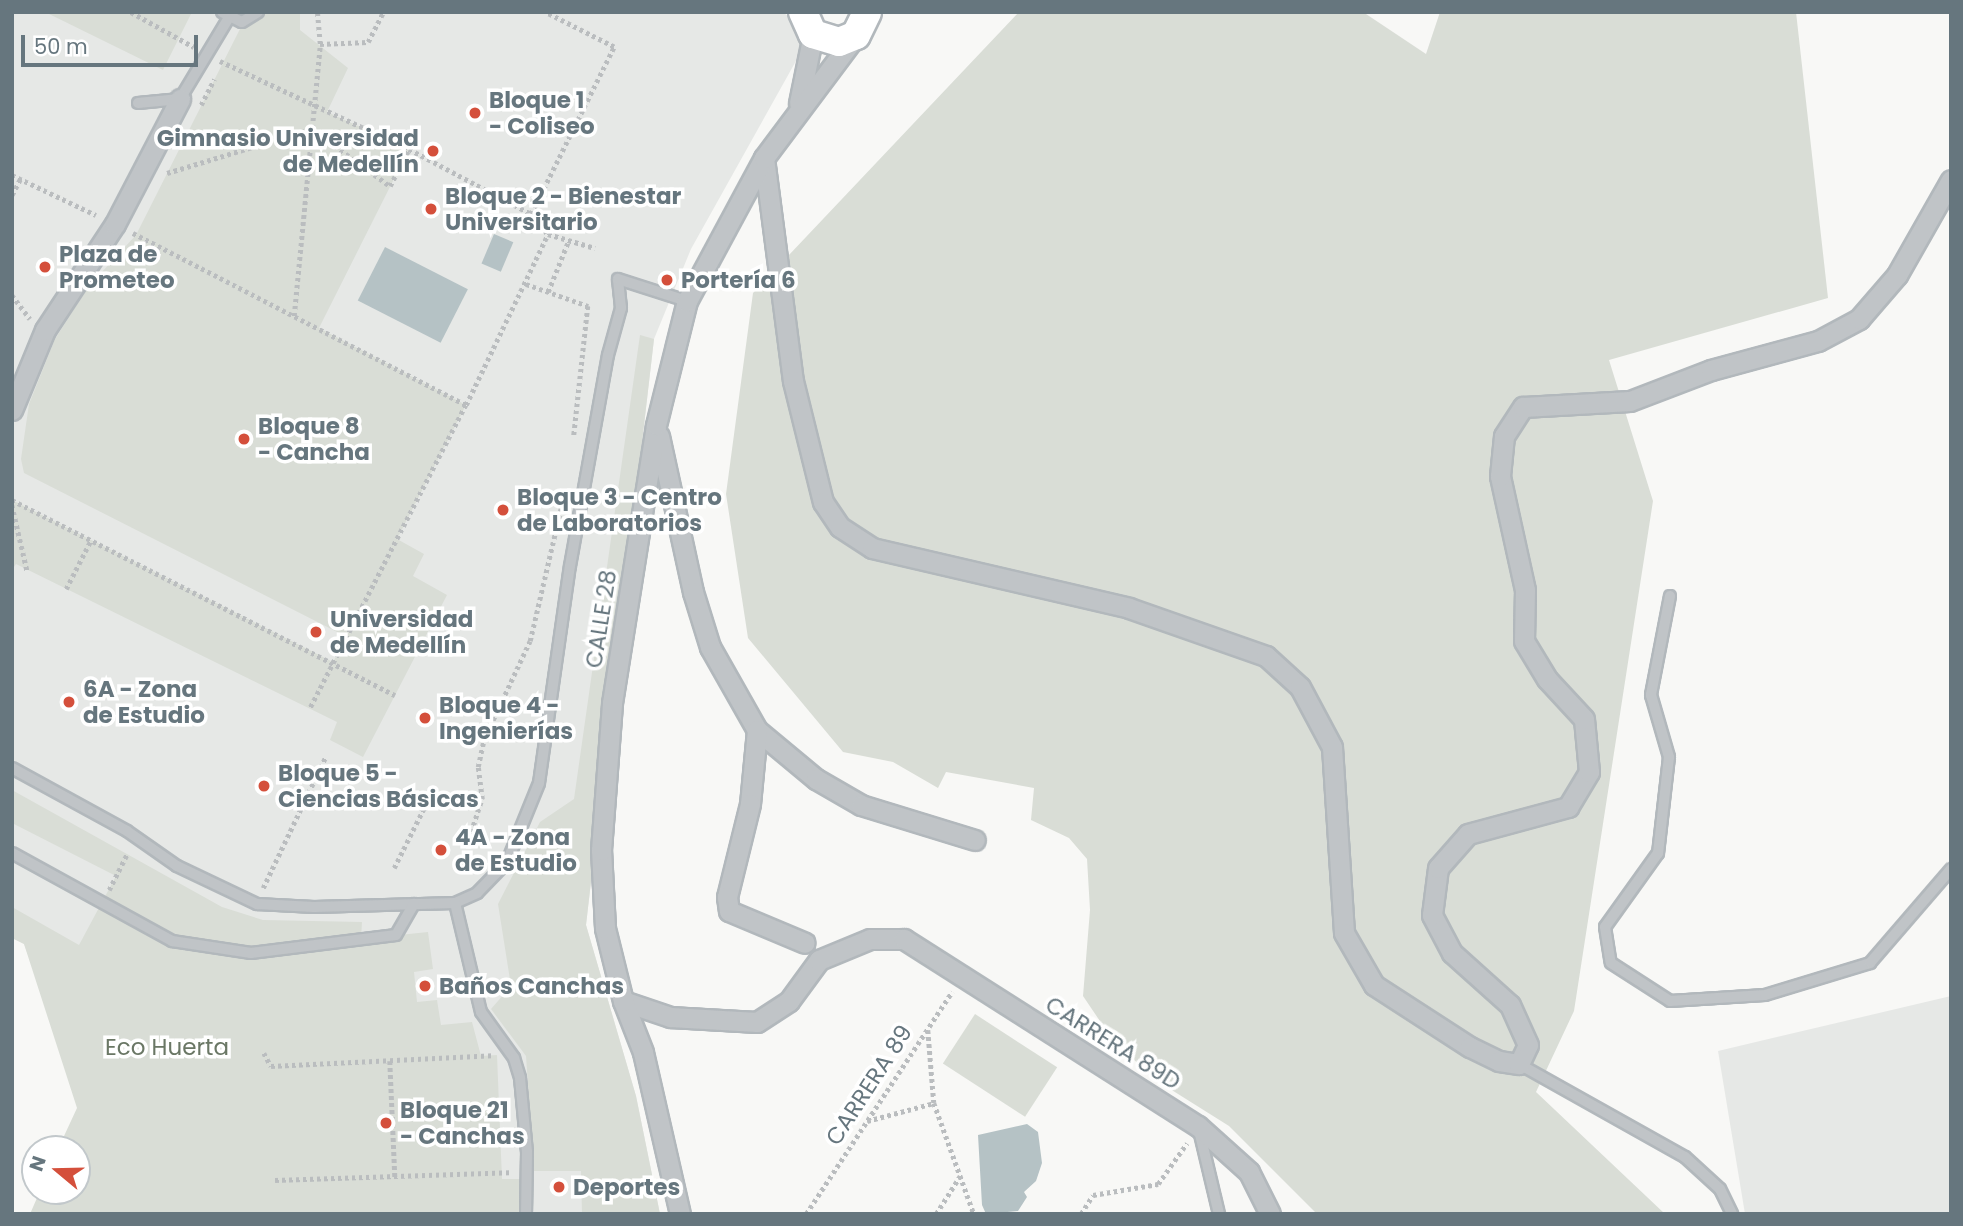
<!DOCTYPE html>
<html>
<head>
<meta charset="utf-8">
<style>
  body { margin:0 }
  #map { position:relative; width:1963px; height:1226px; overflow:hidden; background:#f8f8f6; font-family:Poppins,sans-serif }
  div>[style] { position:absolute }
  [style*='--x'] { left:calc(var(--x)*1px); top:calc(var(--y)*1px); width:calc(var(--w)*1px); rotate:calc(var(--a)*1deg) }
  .built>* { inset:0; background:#e6e8e6 }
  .green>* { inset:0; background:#d9ddd6; transform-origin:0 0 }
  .water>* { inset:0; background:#b5c2c5; transform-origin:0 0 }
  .path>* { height:4.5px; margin-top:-2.25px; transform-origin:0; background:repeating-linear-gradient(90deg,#babdbf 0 3.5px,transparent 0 7px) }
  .roads { filter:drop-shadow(2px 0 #b2b8bc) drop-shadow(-2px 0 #b2b8bc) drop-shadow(0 2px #b2b8bc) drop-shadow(0 -2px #b2b8bc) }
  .lane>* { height:10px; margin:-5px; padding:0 5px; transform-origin:5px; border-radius:5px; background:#c0c4c7 }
  .street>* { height:19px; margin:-9.5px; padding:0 9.5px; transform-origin:9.5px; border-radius:9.5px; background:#c0c4c7 }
  .secondary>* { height:28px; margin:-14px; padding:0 14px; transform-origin:14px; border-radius:14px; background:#fff }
  .dots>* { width:19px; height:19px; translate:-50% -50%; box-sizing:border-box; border:4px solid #fff; border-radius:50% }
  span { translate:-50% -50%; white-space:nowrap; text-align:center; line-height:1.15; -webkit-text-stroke:7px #fff; paint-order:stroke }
  .poi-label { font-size:23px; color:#66767e; font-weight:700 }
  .left { translate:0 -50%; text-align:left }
  .right { translate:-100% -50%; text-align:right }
  .street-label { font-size:23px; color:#66767e }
  .park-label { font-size:23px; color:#6a7765 }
  .frame { position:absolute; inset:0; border:14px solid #66767e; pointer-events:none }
  .north { position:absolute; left:21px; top:1135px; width:70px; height:70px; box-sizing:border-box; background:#fff; border:2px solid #c2c8cb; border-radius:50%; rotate:289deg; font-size:19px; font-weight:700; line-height:28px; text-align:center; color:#66767e }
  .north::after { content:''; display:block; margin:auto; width:24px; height:32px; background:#d44f3b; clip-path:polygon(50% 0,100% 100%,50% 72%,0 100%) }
  .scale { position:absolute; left:21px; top:35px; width:177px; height:32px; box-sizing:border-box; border:4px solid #66767e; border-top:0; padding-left:9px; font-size:21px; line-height:24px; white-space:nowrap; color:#66767e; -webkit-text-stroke:5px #fff; paint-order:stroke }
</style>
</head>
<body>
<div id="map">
  <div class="built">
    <i style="clip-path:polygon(12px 12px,782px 12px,798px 22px,801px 52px,691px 249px,654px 339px,586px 925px,636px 1096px,660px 1214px,35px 1214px,77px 1191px,77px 1149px,86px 1104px,24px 944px,12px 938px)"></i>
    <i style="clip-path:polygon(1951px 996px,1951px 1214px,1745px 1214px,1718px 1051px)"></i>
  </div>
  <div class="green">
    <i style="clip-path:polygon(45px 12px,192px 12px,163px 70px)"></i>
    <i style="clip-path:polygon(259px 12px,300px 12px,300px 30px,348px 68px,327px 112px,409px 149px,319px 328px,466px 405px,397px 539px,424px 554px,413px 576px,447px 595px,363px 757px,330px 740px,337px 722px,16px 564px,12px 570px,12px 500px,333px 662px,347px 637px,24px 473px,21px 459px,29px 404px,55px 339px,89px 286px,136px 235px,243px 23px)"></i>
    <i style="clip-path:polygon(1019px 12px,1363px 12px,1426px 54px,1440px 12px,1796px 12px,1828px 298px,1609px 360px,1653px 501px,1574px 1011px,1536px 1092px,1665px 1214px,1317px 1214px,1229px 1126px,1151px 1077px,1108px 1033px,1083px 996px,1090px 910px,1087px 859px,1069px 838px,1031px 820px,1034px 788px,946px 772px,938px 788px,893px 762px,843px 752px,748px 638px,726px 494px,753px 293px)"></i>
    <i style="clip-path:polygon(640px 335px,654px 339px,586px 925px,636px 1096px,660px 1214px,582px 1214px,581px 1171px,534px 1171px,526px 1056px,491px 1009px,511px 986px,498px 904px,540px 822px,574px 799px)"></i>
    <i style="clip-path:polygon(12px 790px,222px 907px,263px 920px,362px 922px,361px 939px,428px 932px,433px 969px,414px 972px,417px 1002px,437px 1000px,441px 1025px,472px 1022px,481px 1056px,497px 1055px,502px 1179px,521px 1179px,522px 1214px,30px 1214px,40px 1191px,77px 1191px,77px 1149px,58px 1149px,77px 1108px,24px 944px,12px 938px,12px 907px,79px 945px,116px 876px,12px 823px)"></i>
    <i style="left:975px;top:1014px;width:98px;height:59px;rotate:33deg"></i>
  </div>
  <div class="water">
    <i style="left:494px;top:234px;width:21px;height:32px;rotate:23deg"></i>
    <i style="left:385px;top:247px;width:93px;height:60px;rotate:27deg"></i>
    <i style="clip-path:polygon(1027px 1124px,1038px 1132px,1042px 1163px,1036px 1181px,1024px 1192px,1027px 1197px,1018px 1211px,986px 1214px,982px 1205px,978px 1135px)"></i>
  </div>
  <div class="path">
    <i style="--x:131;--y:12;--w:72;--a:29.1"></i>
    <i style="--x:320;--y:44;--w:48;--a:-2.4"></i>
    <i style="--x:368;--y:42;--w:34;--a:-63"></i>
    <i style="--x:220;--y:61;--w:208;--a:25"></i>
    <i style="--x:409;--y:149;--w:138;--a:28"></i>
    <i style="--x:531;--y:214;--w:26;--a:50"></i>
    <i style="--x:548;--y:234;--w:49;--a:16.6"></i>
    <i style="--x:201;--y:105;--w:29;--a:-63"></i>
    <i style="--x:167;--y:173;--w:152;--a:-16.9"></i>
    <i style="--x:312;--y:129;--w:97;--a:36.2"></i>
    <i style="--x:390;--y:186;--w:42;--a:-62.8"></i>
    <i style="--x:12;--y:175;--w:93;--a:25.5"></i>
    <i style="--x:12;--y:195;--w:18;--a:-63"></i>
    <i style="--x:531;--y:214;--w:186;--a:-63.6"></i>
    <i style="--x:614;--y:47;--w:77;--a:-153.1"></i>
    <i style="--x:133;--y:233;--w:375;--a:27.3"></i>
    <i style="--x:466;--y:405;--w:342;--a:117.2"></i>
    <i style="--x:526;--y:284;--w:66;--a:19.5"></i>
    <i style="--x:588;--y:306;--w:130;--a:96.2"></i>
    <i style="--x:548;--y:292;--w:54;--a:-68.2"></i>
    <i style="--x:12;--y:295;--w:30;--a:53"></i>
    <i style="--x:294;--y:316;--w:273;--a:-84.5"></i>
    <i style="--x:320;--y:44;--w:32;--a:-95"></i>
    <i style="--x:466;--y:405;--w:190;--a:-64.4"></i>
    <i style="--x:12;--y:500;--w:430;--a:27"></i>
    <i style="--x:12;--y:505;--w:67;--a:77"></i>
    <i style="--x:66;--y:589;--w:55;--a:-63"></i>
    <i style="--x:463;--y:730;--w:23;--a:23"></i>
    <i style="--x:457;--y:843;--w:18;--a:-38"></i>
    <i style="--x:471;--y:832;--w:35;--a:-72"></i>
    <i style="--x:482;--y:799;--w:32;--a:-97"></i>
    <i style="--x:478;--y:767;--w:29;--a:-78"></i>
    <i style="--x:484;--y:739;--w:108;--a:-64.9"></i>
    <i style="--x:530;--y:641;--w:146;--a:-76.9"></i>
    <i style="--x:394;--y:868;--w:67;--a:-63.4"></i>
    <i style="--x:263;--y:888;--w:146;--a:-64.5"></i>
    <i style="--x:109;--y:890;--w:40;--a:-63.4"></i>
    <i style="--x:928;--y:1030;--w:73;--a:85.3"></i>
    <i style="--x:934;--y:1103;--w:118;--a:70.2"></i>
    <i style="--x:264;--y:1053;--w:15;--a:62"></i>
    <i style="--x:271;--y:1066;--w:222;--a:-2.8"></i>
    <i style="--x:390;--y:1061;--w:116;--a:87.5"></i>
    <i style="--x:867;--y:1121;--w:69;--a:-15"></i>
    <i style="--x:275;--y:1180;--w:236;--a:-1.9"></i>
    <i style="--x:806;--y:1214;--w:266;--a:-56.7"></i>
    <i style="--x:936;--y:1214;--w:45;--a:-57.7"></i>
    <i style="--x:1081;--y:1214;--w:22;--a:-58"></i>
    <i style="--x:1093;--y:1195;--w:66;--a:-9.6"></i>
    <i style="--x:1158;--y:1184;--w:50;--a:-54.7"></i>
  </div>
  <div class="roads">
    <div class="lane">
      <i style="--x:222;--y:12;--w:22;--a:27"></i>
      <i style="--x:242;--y:22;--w:19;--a:-32"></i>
      <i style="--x:138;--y:103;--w:42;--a:-5.4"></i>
      <i style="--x:180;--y:99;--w:93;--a:-59"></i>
      <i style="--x:1670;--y:596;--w:101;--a:100.9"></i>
      <i style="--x:1651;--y:695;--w:65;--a:73.8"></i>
      <i style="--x:1669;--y:757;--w:97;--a:96.5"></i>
      <i style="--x:1658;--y:853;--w:91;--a:125.6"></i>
      <i style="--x:1605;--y:927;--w:36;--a:81"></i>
      <i style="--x:1611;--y:963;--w:70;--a:32.8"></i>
      <i style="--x:1670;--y:1001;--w:95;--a:-3.6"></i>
      <i style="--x:1765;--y:995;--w:110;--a:-16.9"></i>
      <i style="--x:1870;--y:963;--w:124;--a:-49.2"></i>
      <i style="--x:12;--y:768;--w:131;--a:28.7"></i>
      <i style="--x:127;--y:831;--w:61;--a:35"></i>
      <i style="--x:177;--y:866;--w:89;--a:25.4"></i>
      <i style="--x:257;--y:904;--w:57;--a:3"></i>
      <i style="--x:314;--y:907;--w:141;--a:-1.6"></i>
      <i style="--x:455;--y:903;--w:24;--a:-24"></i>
      <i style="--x:477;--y:893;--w:43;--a:-45.9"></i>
      <i style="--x:507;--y:862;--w:85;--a:-67.9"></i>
      <i style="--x:539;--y:783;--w:219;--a:-81.9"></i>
      <i style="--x:570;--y:566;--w:214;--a:-79.8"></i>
      <i style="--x:608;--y:355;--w:49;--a:-74.5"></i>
      <i style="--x:621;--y:308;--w:29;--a:-96"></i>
      <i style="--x:618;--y:279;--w:72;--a:17.7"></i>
      <i style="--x:12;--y:853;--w:183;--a:28.8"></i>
      <i style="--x:172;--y:941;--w:80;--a:8.6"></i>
      <i style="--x:251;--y:953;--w:146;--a:-7.1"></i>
      <i style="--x:396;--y:935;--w:36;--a:-60"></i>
      <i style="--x:455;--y:903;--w:112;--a:76.6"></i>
      <i style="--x:481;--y:1012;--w:57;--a:54.3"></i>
      <i style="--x:514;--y:1058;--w:21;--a:73"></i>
      <i style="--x:520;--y:1078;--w:74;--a:84.6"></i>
      <i style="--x:527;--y:1152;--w:62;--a:90.9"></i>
      <i style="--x:1519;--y:1064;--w:190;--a:29.3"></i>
      <i style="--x:1685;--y:1157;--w:47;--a:42.4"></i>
      <i style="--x:1720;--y:1189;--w:28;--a:64"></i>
      <i style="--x:1199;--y:1130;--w:86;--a:76.6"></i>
    </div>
    <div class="street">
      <i style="--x:799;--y:103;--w:70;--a:-78.5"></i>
      <i style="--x:764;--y:158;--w:225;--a:82.6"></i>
      <i style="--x:793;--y:381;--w:125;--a:76.1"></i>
      <i style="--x:823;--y:502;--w:30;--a:56"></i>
      <i style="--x:840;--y:527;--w:38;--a:33"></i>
      <i style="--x:872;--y:548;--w:264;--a:13.1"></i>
      <i style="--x:1129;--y:608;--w:145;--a:19.3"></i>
      <i style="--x:1266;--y:656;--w:46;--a:42.4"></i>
      <i style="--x:1300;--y:687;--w:68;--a:61.9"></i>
      <i style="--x:1332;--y:747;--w:186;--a:86.3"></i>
      <i style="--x:1344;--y:933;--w:60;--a:60"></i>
      <i style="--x:1374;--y:985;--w:114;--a:32.9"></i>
      <i style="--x:1470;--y:1047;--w:32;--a:26"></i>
      <i style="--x:1499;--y:1061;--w:20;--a:9"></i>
      <i style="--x:1519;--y:1064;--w:21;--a:-65"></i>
      <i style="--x:1528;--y:1045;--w:44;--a:-114.2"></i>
      <i style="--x:1510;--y:1005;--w:78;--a:-138.1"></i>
      <i style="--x:1452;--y:953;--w:43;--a:-117.8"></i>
      <i style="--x:1432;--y:915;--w:47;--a:-82.7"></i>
      <i style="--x:1438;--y:868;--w:45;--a:-48.6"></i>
      <i style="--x:1468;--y:834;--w:104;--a:-15.1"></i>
      <i style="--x:1568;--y:807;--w:41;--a:-59"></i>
      <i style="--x:1589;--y:772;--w:53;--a:-95.4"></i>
      <i style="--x:1584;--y:719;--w:54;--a:-132.8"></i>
      <i style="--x:1547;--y:679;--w:44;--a:-121.2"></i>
      <i style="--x:1524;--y:641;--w:51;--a:-88.9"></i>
      <i style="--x:1525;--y:590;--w:117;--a:-102.4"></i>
      <i style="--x:1500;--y:476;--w:40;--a:-84.3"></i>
      <i style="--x:1504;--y:436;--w:35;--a:-57"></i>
      <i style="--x:1523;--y:407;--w:107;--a:-3.2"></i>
      <i style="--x:1630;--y:401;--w:87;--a:-20.9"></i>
      <i style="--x:1711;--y:370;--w:111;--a:-15.2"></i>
      <i style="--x:1818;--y:341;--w:47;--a:-28.2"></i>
      <i style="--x:1859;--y:319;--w:58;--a:-49.2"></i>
      <i style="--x:1897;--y:275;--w:109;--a:-60.4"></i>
      <i style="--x:12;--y:410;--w:87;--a:-67.6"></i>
      <i style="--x:45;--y:330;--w:127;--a:-56.6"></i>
      <i style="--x:115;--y:224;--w:141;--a:-62.5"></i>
      <i style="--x:659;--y:436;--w:160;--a:77.7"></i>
      <i style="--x:693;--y:592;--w:58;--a:72.8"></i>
      <i style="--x:710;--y:647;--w:95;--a:60.5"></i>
      <i style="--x:757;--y:730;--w:77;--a:39.7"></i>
      <i style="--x:816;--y:779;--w:52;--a:30"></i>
      <i style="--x:861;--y:805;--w:119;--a:17.1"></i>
      <i style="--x:757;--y:730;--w:74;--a:95.4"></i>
      <i style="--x:750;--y:804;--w:96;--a:103.9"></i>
      <i style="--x:727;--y:897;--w:14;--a:82"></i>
      <i style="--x:729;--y:911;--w:82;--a:22.8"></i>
      <i style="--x:623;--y:1001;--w:50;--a:18.8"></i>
      <i style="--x:670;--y:1017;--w:87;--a:3.3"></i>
      <i style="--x:757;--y:1022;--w:38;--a:-33"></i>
      <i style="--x:789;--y:1001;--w:51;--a:-53.8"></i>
      <i style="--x:819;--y:960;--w:55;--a:-22.4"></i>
      <i style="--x:870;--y:939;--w:34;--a:0"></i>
      <i style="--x:904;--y:939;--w:348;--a:32.5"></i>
      <i style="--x:1198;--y:1126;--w:69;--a:42"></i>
      <i style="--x:1249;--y:1172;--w:47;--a:63.4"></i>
      <i style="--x:680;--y:1214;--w:166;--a:-102.9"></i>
      <i style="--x:643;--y:1052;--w:55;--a:-111.4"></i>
      <i style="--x:623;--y:1001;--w:75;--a:-103.9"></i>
      <i style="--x:605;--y:928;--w:78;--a:-92.9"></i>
      <i style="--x:601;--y:850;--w:147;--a:-85.7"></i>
      <i style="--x:612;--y:703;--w:281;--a:-81"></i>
      <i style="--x:656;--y:425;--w:128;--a:-76"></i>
      <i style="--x:687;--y:301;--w:162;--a:-61.7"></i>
      <i style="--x:764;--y:158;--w:154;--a:-53.2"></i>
    </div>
    <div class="secondary">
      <i style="--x:803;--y:12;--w:24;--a:66"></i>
      <i style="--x:813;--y:34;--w:27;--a:17"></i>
      <i style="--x:839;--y:42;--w:18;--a:-22"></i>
      <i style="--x:856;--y:35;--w:25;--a:-64"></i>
    </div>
  </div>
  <div class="dots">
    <i style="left:475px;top:113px;background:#d44f3b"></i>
    <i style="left:433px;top:151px;background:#d44f3b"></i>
    <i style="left:431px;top:209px;background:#d44f3b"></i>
    <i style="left:45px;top:267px;background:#d44f3b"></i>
    <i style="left:667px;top:280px;background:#d44f3b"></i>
    <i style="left:244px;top:439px;background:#d44f3b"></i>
    <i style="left:503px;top:510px;background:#d44f3b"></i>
    <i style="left:316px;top:632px;background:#d44f3b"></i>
    <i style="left:69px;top:702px;background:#d44f3b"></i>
    <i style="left:425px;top:718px;background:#d44f3b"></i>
    <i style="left:264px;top:786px;background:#d44f3b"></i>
    <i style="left:441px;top:850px;background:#d44f3b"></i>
    <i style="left:425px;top:986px;background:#d44f3b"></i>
    <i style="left:386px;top:1123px;background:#d44f3b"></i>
    <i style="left:559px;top:1187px;background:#d44f3b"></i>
  </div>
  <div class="poi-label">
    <span class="left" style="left:489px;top:113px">Bloque 1<br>- Coliseo</span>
    <span class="right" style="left:419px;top:151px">Gimnasio Universidad<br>de Medellín</span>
    <span class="left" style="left:445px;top:209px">Bloque 2 - Bienestar<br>Universitario</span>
    <span class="left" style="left:59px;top:267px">Plaza de<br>Prometeo</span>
    <span class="left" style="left:681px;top:280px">Portería 6</span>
    <span class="left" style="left:258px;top:439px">Bloque 8<br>- Cancha</span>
    <span class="left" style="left:517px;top:510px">Bloque 3 - Centro<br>de Laboratorios</span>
    <span class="left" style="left:330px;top:632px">Universidad<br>de Medellín</span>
    <span class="left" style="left:83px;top:702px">6A - Zona<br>de Estudio</span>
    <span class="left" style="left:439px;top:718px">Bloque 4 -<br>Ingenierías</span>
    <span class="left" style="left:278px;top:786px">Bloque 5 -<br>Ciencias Básicas</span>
    <span class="left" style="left:455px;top:850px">4A - Zona<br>de Estudio</span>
    <span class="left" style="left:439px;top:986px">Baños Canchas</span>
    <span class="left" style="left:400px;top:1123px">Bloque 21<br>- Canchas</span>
    <span class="left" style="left:573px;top:1187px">Deportes</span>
  </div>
  <div class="street-label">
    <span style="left:601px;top:619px;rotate:-81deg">CALLE 28</span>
    <span style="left:1113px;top:1043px;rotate:32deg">CARRERA 89D</span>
    <span style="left:869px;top:1085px;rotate:-57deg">CARRERA 89</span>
  </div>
  <div class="park-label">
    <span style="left:167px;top:1047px">Eco Huerta</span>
  </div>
  <div class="frame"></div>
  <div class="north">N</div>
  <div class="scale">50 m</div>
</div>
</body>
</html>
